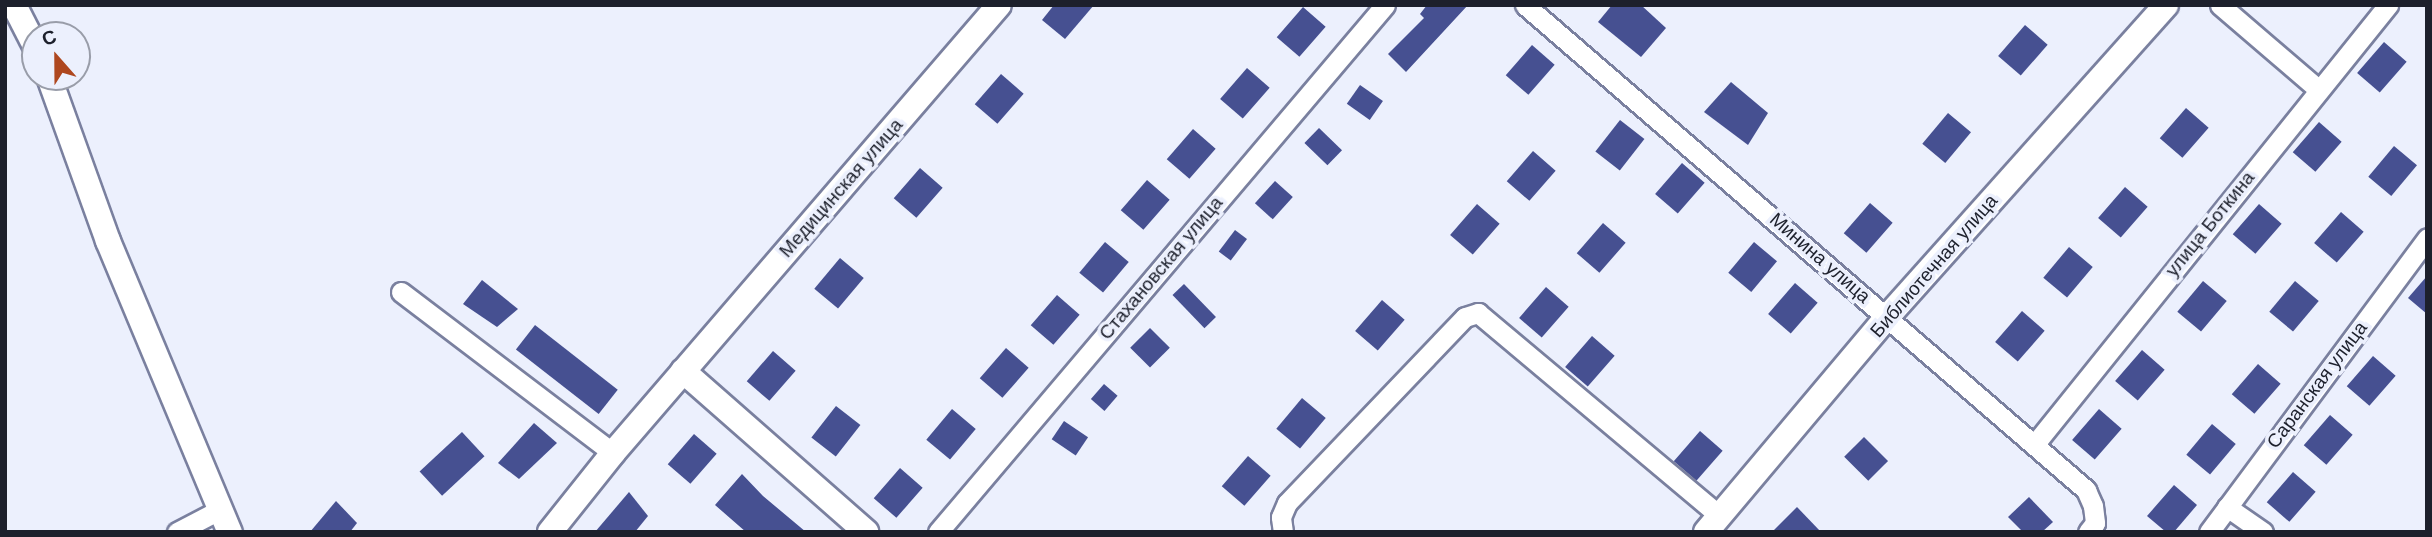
<!DOCTYPE html>
<html>
<head>
<meta charset="utf-8">
<style>
  body { margin:0 }
  #map { position:relative; width:2432px; height:537px; overflow:hidden; background:#ecf0fd; font-family:Helvetica,sans-serif }
  div>[style] { position:absolute }
  [style*='--x'] { left:calc(var(--x)*1px); top:calc(var(--y)*1px); width:calc(var(--w)*1px); rotate:calc(var(--a)*1deg) }
  .building>* { inset:0; background:#465091; transform-origin:0 0 }
  .roads { filter:drop-shadow(2px 0 #7a809f) drop-shadow(-2px 0 #7a809f) drop-shadow(0 2px #7a809f) drop-shadow(0 -2px #7a809f) }
  .minor>* { height:19px; margin:-9.5px; padding:0 9.5px; transform-origin:9.5px; border-radius:9.5px; background:#fff }
  .tertiary>* { height:24px; margin:-12px; padding:0 12px; transform-origin:12px; border-radius:12px; background:#fff }
  span { translate:-50% -50%; white-space:nowrap; text-align:center; line-height:1.15; -webkit-text-stroke:7px #ecf0fd; paint-order:stroke }
  .street-label { font-size:19px; color:#1d202c }
  .frame { position:absolute; inset:0; border:7px solid #1d202c; pointer-events:none }
  .north { position:absolute; left:21px; top:21px; width:70px; height:70px; box-sizing:border-box; background:#ecf0fd; border:2px solid #999da9; border-radius:50%; rotate:339deg; font-size:19px; font-weight:700; line-height:28px; text-align:center; color:#1d202c }
  .north::after { content:''; display:block; margin:auto; width:24px; height:32px; background:#ae471f; clip-path:polygon(50% 0,100% 100%,50% 72%,0 100%) }
</style>
</head>
<body>
<div id="map">
  <div class="building">
    <i style="clip-path:polygon(1054px 5px,1094px 5px,1065px 39px,1042px 20px)"></i>
    <i style="clip-path:polygon(1427px 5px,1468px 5px,1406px 72px,1388px 54px,1424px 18px,1420px 14px)"></i>
    <i style="clip-path:polygon(1612px 5px,1641px 5px,1666px 28px,1641px 57px,1598px 22px)"></i>
    <i style="left:1303px;top:7px;width:30px;height:40px;rotate:41deg"></i>
    <i style="left:2025px;top:25px;width:30px;height:41px;rotate:41deg"></i>
    <i style="left:2384px;top:42px;width:30px;height:41px;rotate:41deg"></i>
    <i style="left:1532px;top:45px;width:30px;height:40px;rotate:41deg"></i>
    <i style="left:1247px;top:68px;width:30px;height:41px;rotate:41deg"></i>
    <i style="left:1001px;top:74px;width:30px;height:40px;rotate:41deg"></i>
    <i style="clip-path:polygon(1731px 82px,1768px 113px,1748px 145px,1704px 112px)"></i>
    <i style="left:1360px;top:85px;width:28px;height:23px;rotate:35deg"></i>
    <i style="left:2186px;top:108px;width:30px;height:40px;rotate:41deg"></i>
    <i style="left:1948px;top:113px;width:30px;height:40px;rotate:40deg"></i>
    <i style="left:1620px;top:120px;width:31px;height:40px;rotate:38deg"></i>
    <i style="left:2319px;top:122px;width:30px;height:40px;rotate:41deg"></i>
    <i style="left:1319px;top:128px;width:32px;height:21px;rotate:44deg"></i>
    <i style="left:1193px;top:129px;width:30px;height:40px;rotate:41deg"></i>
    <i style="left:2394px;top:146px;width:30px;height:40px;rotate:40deg"></i>
    <i style="left:1533px;top:151px;width:30px;height:40px;rotate:41deg"></i>
    <i style="left:1682px;top:163px;width:30px;height:41px;rotate:41deg"></i>
    <i style="left:920px;top:168px;width:30px;height:40px;rotate:41deg"></i>
    <i style="left:1147px;top:180px;width:30px;height:40px;rotate:41deg"></i>
    <i style="left:1275px;top:181px;width:24px;height:30px;rotate:42deg"></i>
    <i style="left:2125px;top:187px;width:30px;height:41px;rotate:41deg"></i>
    <i style="left:1870px;top:203px;width:30px;height:40px;rotate:41deg"></i>
    <i style="left:1477px;top:204px;width:30px;height:41px;rotate:41deg"></i>
    <i style="left:2259px;top:204px;width:30px;height:40px;rotate:41deg"></i>
    <i style="left:2341px;top:212px;width:30px;height:41px;rotate:41deg"></i>
    <i style="left:1603px;top:223px;width:30px;height:40px;rotate:41deg"></i>
    <i style="left:1235px;top:230px;width:15px;height:27px;rotate:37deg"></i>
    <i style="left:1105px;top:242px;width:31px;height:40px;rotate:40deg"></i>
    <i style="left:1754px;top:242px;width:30px;height:40px;rotate:40deg"></i>
    <i style="left:2069px;top:247px;width:31px;height:40px;rotate:40deg"></i>
    <i style="left:840px;top:258px;width:31px;height:40px;rotate:40deg"></i>
    <i style="clip-path:polygon(2427px 276px,2427px 314px,2408px 298px)"></i>
    <i style="clip-path:polygon(482px 280px,518px 309px,497px 327px,463px 304px)"></i>
    <i style="left:2203px;top:281px;width:31px;height:40px;rotate:40deg"></i>
    <i style="left:2295px;top:281px;width:31px;height:40px;rotate:40deg"></i>
    <i style="left:1795px;top:283px;width:30px;height:41px;rotate:41deg"></i>
    <i style="left:1184px;top:284px;width:46px;height:16px;rotate:46deg"></i>
    <i style="left:1546px;top:287px;width:30px;height:41px;rotate:41deg"></i>
    <i style="left:1057px;top:295px;width:30px;height:40px;rotate:41deg"></i>
    <i style="left:1382px;top:300px;width:30px;height:41px;rotate:41deg"></i>
    <i style="left:2022px;top:311px;width:30px;height:41px;rotate:41deg"></i>
    <i style="left:535px;top:325px;width:105px;height:31px;rotate:38deg"></i>
    <i style="left:1150px;top:328px;width:28px;height:28px;rotate:45deg"></i>
    <i style="left:1592px;top:336px;width:30px;height:41px;rotate:41deg"></i>
    <i style="left:1006px;top:348px;width:30px;height:40px;rotate:41deg"></i>
    <i style="left:2142px;top:350px;width:30px;height:41px;rotate:41deg"></i>
    <i style="left:773px;top:351px;width:30px;height:40px;rotate:41deg"></i>
    <i style="left:2373px;top:356px;width:30px;height:40px;rotate:41deg"></i>
    <i style="left:2258px;top:364px;width:30px;height:40px;rotate:41deg"></i>
    <i style="left:1104px;top:384px;width:18px;height:20px;rotate:41deg"></i>
    <i style="left:1302px;top:398px;width:31px;height:40px;rotate:40deg"></i>
    <i style="left:836px;top:406px;width:31px;height:40px;rotate:38deg"></i>
    <i style="left:952px;top:409px;width:31px;height:40px;rotate:40deg"></i>
    <i style="left:2099px;top:409px;width:30px;height:41px;rotate:41deg"></i>
    <i style="left:2330px;top:415px;width:30px;height:40px;rotate:41deg"></i>
    <i style="left:1064px;top:421px;width:29px;height:22px;rotate:34deg"></i>
    <i style="clip-path:polygon(534px 423px,557px 443px,519px 479px,498px 463px)"></i>
    <i style="left:2212px;top:424px;width:31px;height:40px;rotate:40deg"></i>
    <i style="left:1700px;top:431px;width:30px;height:40px;rotate:41deg"></i>
    <i style="left:462px;top:432px;width:33px;height:58px;rotate:47deg"></i>
    <i style="left:694px;top:434px;width:30px;height:40px;rotate:41deg"></i>
    <i style="left:1864px;top:437px;width:34px;height:28px;rotate:45deg"></i>
    <i style="left:1248px;top:456px;width:30px;height:40px;rotate:41deg"></i>
    <i style="left:900px;top:468px;width:30px;height:40px;rotate:41deg"></i>
    <i style="left:2293px;top:472px;width:30px;height:40px;rotate:41deg"></i>
    <i style="clip-path:polygon(742px 474px,763px 496px,806px 532px,746px 532px,715px 505px)"></i>
    <i style="clip-path:polygon(2174px 485px,2197px 505px,2174px 532px,2166px 532px,2147px 516px)"></i>
    <i style="clip-path:polygon(629px 492px,648px 516px,635px 532px,595px 532px)"></i>
    <i style="clip-path:polygon(2029px 497px,2053px 522px,2042px 532px,2023px 532px,2008px 517px)"></i>
    <i style="clip-path:polygon(336px 501px,357px 523px,350px 532px,310px 532px)"></i>
    <i style="clip-path:polygon(1797px 507px,1821px 532px,1772px 532px)"></i>
  </div>
  <div class="roads">
    <div class="minor">
      <i style="--x:1525;--y:5;--w:742;--a:40.84"></i>
      <i style="--x:2086;--y:490;--w:17;--a:66"></i>
      <i style="--x:2093;--y:506;--w:17;--a:83"></i>
      <i style="--x:2095;--y:523;--w:11;--a:128"></i>
      <i style="--x:2220;--y:5;--w:129;--a:40.6"></i>
      <i style="--x:401;--y:292;--w:266;--a:37.2"></i>
      <i style="--x:2034;--y:445;--w:565;--a:-51.18"></i>
      <i style="--x:2227;--y:507;--w:44;--a:34.8"></i>
      <i style="--x:177;--y:532;--w:47;--a:-27.6"></i>
      <i style="--x:938;--y:532;--w:691;--a:-49.7"></i>
      <i style="--x:1283;--y:532;--w:15;--a:-98"></i>
      <i style="--x:1281;--y:517;--w:15;--a:-67"></i>
      <i style="--x:1287;--y:503;--w:257;--a:-46.3"></i>
      <i style="--x:1465;--y:317;--w:14;--a:-17"></i>
      <i style="--x:1478;--y:313;--w:316;--a:40"></i>
      <i style="--x:2209;--y:532;--w:366;--a:-53.4"></i>
    </div>
    <div class="tertiary">
      <i style="--x:14;--y:5;--w:46;--a:62.9"></i>
      <i style="--x:49;--y:77;--w:174;--a:70.2"></i>
      <i style="--x:108;--y:241;--w:316;--a:67.3"></i>
      <i style="--x:683;--y:371;--w:244;--a:41.3"></i>
      <i style="--x:550;--y:532;--w:101;--a:-51.4"></i>
      <i style="--x:613;--y:453;--w:591;--a:-49.25"></i>
      <i style="--x:1706;--y:532;--w:282;--a:-49.9"></i>
      <i style="--x:1888;--y:316;--w:417;--a:-48.2"></i>
    </div>
  </div>
  <div class="street-label">
    <span style="left:841px;top:188px;rotate:-49deg">Медицинская улица</span>
    <span style="left:2210px;top:224px;rotate:-51deg">улица Боткина</span>
    <span style="left:1820px;top:258px;rotate:41deg">Минина улица</span>
    <span style="left:1934px;top:266px;rotate:-49deg">Библиотечная улица</span>
    <span style="left:1161px;top:268px;rotate:-50deg">Стахановская улица</span>
    <span style="left:2317px;top:385px;rotate:-53deg">Саранская улица</span>
  </div>
  <div class="frame"></div>
  <div class="north">С</div>
</div>
</body>
</html>
